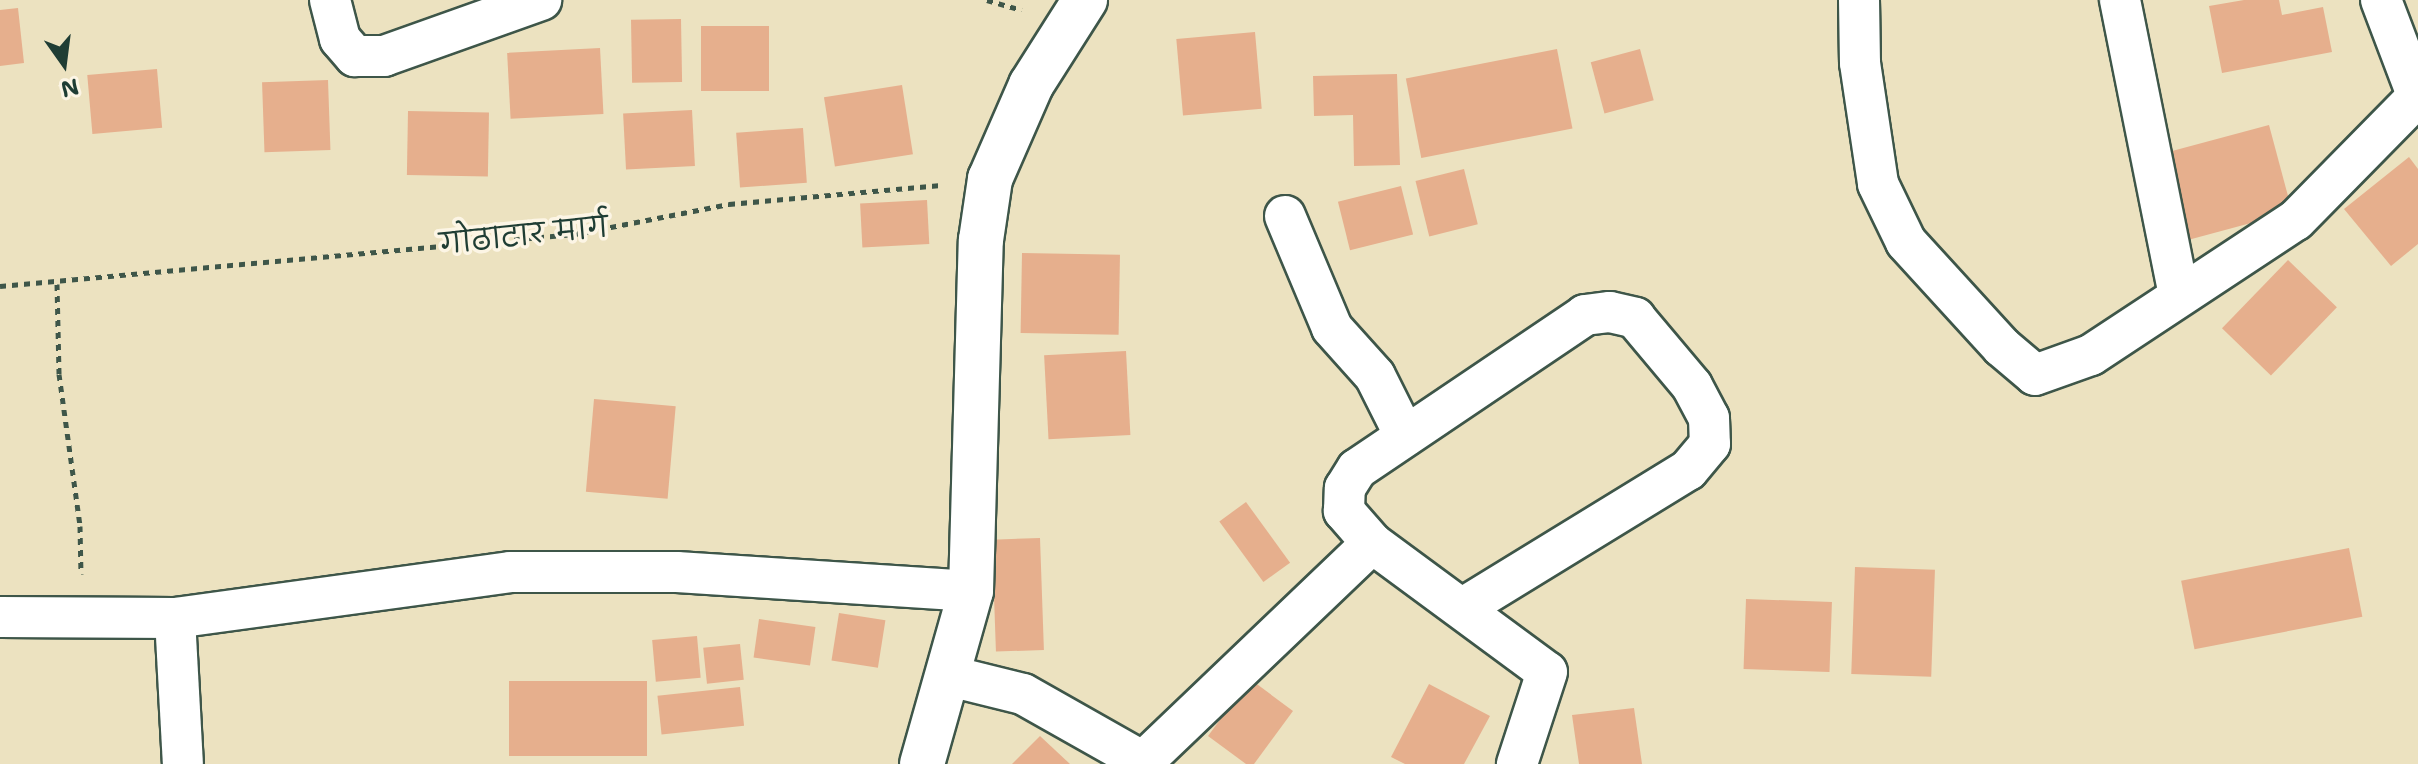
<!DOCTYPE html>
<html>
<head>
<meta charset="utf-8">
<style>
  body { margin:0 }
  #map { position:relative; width:2418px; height:764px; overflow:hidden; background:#ece2c0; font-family:"Shantell Sans","Playpen Sans Deva",sans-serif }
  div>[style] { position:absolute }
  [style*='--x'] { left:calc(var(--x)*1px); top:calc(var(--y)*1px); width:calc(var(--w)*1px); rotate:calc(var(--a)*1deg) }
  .building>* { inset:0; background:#e6af8d; transform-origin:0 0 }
  .path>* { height:5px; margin-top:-2.5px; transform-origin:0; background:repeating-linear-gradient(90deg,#3e5649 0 6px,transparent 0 12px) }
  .roads { filter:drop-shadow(2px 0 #3e5649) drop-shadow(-2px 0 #3e5649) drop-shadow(0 2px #3e5649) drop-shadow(0 -2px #3e5649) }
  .minor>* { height:40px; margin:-20px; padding:0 20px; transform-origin:20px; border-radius:20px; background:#fff }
  .tertiary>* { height:44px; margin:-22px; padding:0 22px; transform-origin:22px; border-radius:22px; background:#fff }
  span { translate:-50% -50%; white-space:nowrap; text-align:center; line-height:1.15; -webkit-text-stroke:7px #fcf5e5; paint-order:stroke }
  .street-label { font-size:28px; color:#1f3d34 }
  .north { position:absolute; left:24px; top:24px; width:80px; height:80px; -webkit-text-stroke:6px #fcf5e5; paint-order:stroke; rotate:166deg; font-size:22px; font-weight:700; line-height:32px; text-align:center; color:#1f3d34 }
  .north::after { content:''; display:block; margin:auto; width:28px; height:36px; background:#1f3d34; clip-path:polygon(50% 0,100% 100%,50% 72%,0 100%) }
</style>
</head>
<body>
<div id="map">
  <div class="building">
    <i style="clip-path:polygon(2244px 0,2279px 0,2282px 15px,2323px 7px,2332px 52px,2222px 73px,2209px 6px)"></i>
    <i style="clip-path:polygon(18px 8px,24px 63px,0 66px,0 10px)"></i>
    <i style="left:681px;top:19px;width:63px;height:50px;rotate:89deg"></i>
    <i style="left:701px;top:26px;width:68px;height:65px"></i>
    <i style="left:1255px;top:32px;width:77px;height:79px;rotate:85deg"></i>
    <i style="left:600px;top:48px;width:66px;height:93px;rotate:87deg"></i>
    <i style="left:1557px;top:49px;width:81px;height:154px;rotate:79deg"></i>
    <i style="left:1640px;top:49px;width:53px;height:51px;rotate:75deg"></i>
    <i style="left:157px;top:69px;width:59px;height:70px;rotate:85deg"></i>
    <i style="clip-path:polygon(1397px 74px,1400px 165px,1354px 166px,1353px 115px,1314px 116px,1313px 76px)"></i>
    <i style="left:328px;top:80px;width:70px;height:66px;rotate:88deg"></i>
    <i style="left:902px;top:85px;width:70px;height:79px;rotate:81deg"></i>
    <i style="left:692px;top:110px;width:56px;height:69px;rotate:87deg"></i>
    <i style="left:408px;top:111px;width:81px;height:64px;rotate:1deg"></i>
    <i style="left:2269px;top:125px;width:90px;height:108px;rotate:75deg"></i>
    <i style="left:803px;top:128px;width:55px;height:67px;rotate:86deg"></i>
    <i style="clip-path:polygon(2409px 157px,2418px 169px,2418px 244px,2391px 266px,2344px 209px)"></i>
    <i style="left:1464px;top:169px;width:57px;height:50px;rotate:76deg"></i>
    <i style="left:1401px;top:186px;width:50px;height:65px;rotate:76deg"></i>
    <i style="left:927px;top:200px;width:44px;height:67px;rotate:87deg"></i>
    <i style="left:1022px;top:253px;width:98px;height:80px;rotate:1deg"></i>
    <i style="left:2288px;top:260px;width:68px;height:95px;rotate:44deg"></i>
    <i style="left:1126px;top:351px;width:84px;height:82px;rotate:87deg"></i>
    <i style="left:594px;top:399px;width:82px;height:93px;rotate:5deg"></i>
    <i style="left:1246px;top:502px;width:75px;height:33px;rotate:54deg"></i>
    <i style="left:1040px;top:538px;width:112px;height:48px;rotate:88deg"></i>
    <i style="left:2349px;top:548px;width:70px;height:171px;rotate:79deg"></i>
    <i style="left:1855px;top:567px;width:80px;height:107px;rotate:2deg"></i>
    <i style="left:1746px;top:599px;width:86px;height:70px;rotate:2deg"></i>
    <i style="left:839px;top:613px;width:47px;height:48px;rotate:9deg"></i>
    <i style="left:759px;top:619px;width:57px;height:39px;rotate:8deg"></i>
    <i style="left:697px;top:636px;width:42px;height:45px;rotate:85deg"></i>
    <i style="left:740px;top:644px;width:36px;height:37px;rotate:84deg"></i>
    <i style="clip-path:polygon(1250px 679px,1293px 711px,1254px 764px,1246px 764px,1208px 736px)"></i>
    <i style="left:509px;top:681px;width:138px;height:75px"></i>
    <i style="clip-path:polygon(1429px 684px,1490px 716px,1464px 764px,1405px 764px,1391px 757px)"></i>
    <i style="left:740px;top:687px;width:39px;height:83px;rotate:84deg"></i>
    <i style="clip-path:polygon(1634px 708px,1642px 764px,1579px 764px,1572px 715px)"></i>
    <i style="clip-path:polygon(1040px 736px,1070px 764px,1012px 764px)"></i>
  </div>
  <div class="path">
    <i style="--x:987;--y:0;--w:36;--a:16"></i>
    <i style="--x:57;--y:284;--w:90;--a:88.7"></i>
    <i style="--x:59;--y:374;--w:153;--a:82.1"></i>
    <i style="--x:80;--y:526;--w:48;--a:88.8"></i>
    <i style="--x:0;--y:286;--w:577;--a:-5.17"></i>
    <i style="--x:575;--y:234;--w:157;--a:-11"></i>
    <i style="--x:729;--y:204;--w:213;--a:-5.1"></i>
  </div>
  <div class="roads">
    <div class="minor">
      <i style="--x:330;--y:0;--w:40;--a:75.6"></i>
      <i style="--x:340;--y:39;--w:23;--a:49"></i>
      <i style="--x:355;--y:56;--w:29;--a:0"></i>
      <i style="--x:384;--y:56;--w:167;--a:-19.6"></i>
      <i style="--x:1859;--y:0;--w:63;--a:89.1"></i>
      <i style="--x:1860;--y:63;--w:122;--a:81.5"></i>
      <i style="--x:1878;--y:184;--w:64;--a:64.2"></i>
      <i style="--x:1906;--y:242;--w:142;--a:47.6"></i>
      <i style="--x:2002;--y:347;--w:43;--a:40.3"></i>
      <i style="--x:2035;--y:375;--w:59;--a:-19.7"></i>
      <i style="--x:2091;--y:355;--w:245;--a:-33.4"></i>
      <i style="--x:2296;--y:220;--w:174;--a:-45.5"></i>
      <i style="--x:2120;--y:0;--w:301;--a:78.7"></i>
      <i style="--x:2381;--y:0;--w:102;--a:69.2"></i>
      <i style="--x:1285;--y:216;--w:121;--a:67.2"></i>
      <i style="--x:1332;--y:328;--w:64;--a:48.1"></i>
      <i style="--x:1375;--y:376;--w:67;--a:63.4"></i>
      <i style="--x:1372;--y:543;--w:217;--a:36.4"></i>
      <i style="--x:1547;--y:672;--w:97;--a:108.1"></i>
      <i style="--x:0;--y:617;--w:175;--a:0.3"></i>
      <i style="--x:175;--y:618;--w:338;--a:-7.8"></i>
      <i style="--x:510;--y:572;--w:167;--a:0"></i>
      <i style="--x:677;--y:572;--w:295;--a:3.7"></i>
      <i style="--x:175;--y:618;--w:146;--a:86.9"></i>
      <i style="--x:950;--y:676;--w:75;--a:13.9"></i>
      <i style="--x:1023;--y:694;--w:138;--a:29.5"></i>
      <i style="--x:1143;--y:762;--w:317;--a:-43.7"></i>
      <i style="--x:1372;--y:543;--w:43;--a:-131.2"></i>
      <i style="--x:1344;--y:511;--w:23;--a:-88"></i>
      <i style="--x:1345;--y:488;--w:22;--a:-58"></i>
      <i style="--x:1357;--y:469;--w:275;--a:-34"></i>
      <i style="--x:1585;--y:315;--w:25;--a:-7"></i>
      <i style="--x:1610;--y:312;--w:26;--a:13"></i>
      <i style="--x:1635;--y:318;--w:89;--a:50"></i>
      <i style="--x:1692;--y:386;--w:36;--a:62"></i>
      <i style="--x:1709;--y:418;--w:26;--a:88"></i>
      <i style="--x:1710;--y:444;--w:34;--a:130"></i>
      <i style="--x:1688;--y:470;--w:264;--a:148.5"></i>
    </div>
    <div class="tertiary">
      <i style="--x:922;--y:764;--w:180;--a:-74.2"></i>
      <i style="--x:971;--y:591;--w:351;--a:-88.4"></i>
      <i style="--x:981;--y:240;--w:62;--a:-81.6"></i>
      <i style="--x:990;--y:179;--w:103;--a:-66.4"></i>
      <i style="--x:1031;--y:85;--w:101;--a:-57.6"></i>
    </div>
  </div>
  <div class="street-label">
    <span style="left:524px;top:235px;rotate:-6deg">गोठाटार मार्ग</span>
  </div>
  <div class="north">N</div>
</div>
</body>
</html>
